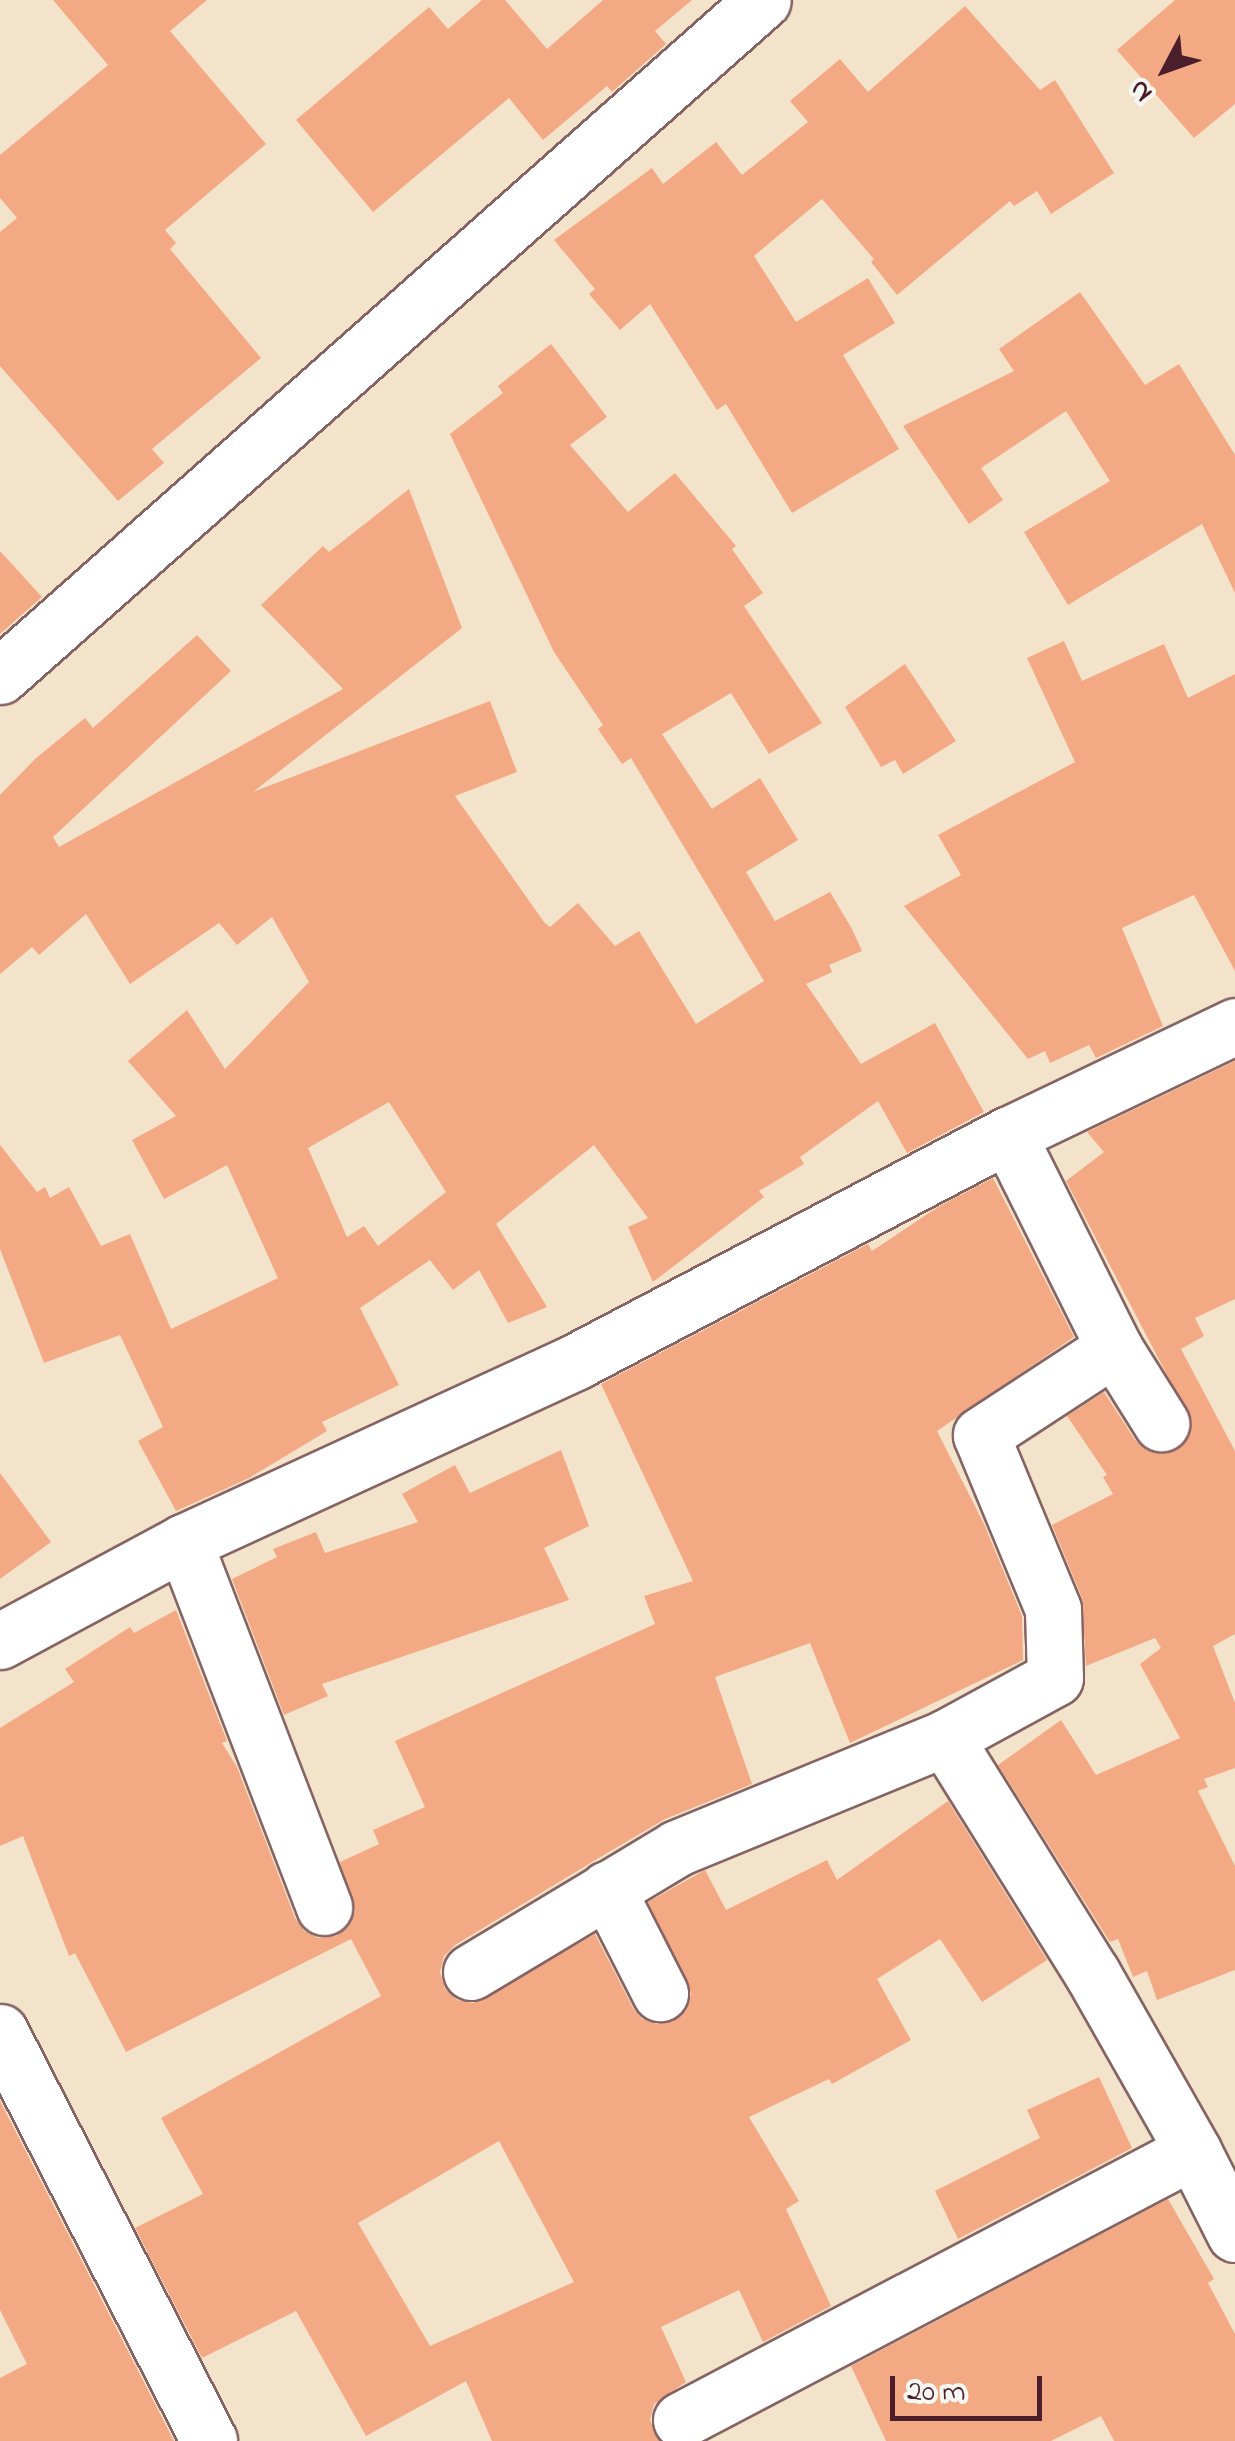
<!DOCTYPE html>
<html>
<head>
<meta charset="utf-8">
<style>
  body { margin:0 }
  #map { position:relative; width:1235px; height:2441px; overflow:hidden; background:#f2e3ca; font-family:"Indie Flower",sans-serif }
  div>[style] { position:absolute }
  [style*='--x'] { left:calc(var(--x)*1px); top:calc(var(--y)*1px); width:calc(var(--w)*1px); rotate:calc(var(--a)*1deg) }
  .building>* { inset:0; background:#f4a985 }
  .roads { filter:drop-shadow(2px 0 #856463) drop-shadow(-2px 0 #856463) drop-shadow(0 2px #856463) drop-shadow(0 -2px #856463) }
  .minor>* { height:55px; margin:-27.5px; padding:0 27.5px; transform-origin:27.5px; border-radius:27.5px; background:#fff }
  span { translate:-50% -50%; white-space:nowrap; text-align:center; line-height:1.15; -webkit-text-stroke:8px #f6f6f2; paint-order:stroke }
  .north { position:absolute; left:1115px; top:20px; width:100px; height:100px; -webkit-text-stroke:8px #f6f6f2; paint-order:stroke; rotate:229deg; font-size:28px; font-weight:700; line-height:40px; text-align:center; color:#4a1f2b }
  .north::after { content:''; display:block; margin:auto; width:35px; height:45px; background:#4a1f2b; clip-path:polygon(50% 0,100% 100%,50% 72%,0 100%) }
  .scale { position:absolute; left:890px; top:2376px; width:152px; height:45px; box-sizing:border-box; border:5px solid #4a1f2b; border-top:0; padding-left:12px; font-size:30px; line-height:35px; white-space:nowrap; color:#4a1f2b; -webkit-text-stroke:8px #f6f6f2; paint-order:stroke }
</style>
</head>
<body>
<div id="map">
  <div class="building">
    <i style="clip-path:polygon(53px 0,207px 0,170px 31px,266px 144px,165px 230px,176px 243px,170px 249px,261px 358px,152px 449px,164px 463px,118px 501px,0 366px,0 232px,17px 218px,0 198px,0 155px,108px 65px)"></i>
    <i style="clip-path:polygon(482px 0,505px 0,547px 49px,603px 0,692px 0,655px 31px,666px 44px,612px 92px,607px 86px,543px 140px,509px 98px,373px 212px,296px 120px,429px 7px,448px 29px)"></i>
    <i style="clip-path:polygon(1175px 0,1235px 0,1235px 104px,1194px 138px,1117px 50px)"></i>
    <i style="clip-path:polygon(965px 6px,1040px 90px,1055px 80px,1114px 173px,1051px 214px,1037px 191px,1014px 206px,1010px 201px,897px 295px,871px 262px,874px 259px,822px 199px,754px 256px,796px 322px,868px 278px,895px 323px,843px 355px,899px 449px,792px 513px,726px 404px,717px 410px,650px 304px,620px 330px,589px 294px,595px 289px,554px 240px,652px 168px,663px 184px,716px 142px,742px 175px,808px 122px,790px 101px,840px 59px,868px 92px)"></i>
    <i style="clip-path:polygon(1080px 292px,1145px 385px,1179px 364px,1235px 455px,1235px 593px,1202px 524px,1068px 605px,1024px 532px,1110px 481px,1066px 411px,981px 468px,1003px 500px,969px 524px,903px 426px,1014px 371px,999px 349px)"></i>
    <i style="clip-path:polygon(evenodd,551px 344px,607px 417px,570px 445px,628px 512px,675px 473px,736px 546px,732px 549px,763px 593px,744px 606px,822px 723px,769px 754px,731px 693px,662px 734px,712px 809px,760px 778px,798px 840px,746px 872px,775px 921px,830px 892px,852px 929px,862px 951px,829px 965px,832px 972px,806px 984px,861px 1064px,935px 1023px,984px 1112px,907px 1153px,878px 1101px,800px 1157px,804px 1164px,759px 1191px,764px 1197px,653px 1282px,628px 1227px,648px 1218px,594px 1145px,496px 1224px,547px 1307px,508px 1323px,479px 1270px,453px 1290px,430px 1260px,360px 1308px,399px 1385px,322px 1422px,327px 1431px,249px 1478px,176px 1511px,138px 1441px,163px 1427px,120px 1335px,44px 1363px,0 1249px,0 1145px,37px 1192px,45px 1187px,50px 1198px,69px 1187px,101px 1246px,130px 1234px,171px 1329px,278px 1278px,227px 1165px,164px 1199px,132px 1140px,176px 1116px,128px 1061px,187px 1010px,225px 1069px,309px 982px,272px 917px,237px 945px,219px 923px,130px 984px,86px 914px,39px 955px,32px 947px,0 974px,0 795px,35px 759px,85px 718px,93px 728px,197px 635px,231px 671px,53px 837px,59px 847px,343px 689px,261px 605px,323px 546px,329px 552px,409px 489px,462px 628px,253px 792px,490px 701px,517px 772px,455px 796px,544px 922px,550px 927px,578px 903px,615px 946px,639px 931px,696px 1024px,764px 981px,631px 758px,622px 764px,598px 729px,603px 725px,554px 652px,450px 434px,503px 393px,498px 386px,551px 344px,389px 1102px,446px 1192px,378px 1246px,364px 1226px,347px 1237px,308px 1148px,389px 1102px)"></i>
    <i style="clip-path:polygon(0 551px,42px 597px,0 634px)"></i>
    <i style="clip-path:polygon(1064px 641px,1082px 681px,1164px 644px,1188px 698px,1235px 674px,1235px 971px,1194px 895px,1122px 928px,1163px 1026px,1096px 1058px,1089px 1045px,1050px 1063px,1045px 1051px,1028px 1059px,904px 906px,961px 875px,938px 835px,1075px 762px,1027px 658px)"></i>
    <i style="clip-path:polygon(905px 664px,956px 741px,903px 774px,895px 760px,881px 767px,845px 707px)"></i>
    <i style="clip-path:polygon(1235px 1061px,1235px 1299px,1195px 1318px,1204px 1336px,1181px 1349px,1235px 1451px,1235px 1634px,1213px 1646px,1235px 1703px,1235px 1768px,1204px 1779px,1208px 1787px,1198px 1791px,1235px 1866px,1235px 1970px,1157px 2000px,1147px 1971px,1133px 1977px,1118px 1939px,1110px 1942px,998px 1765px,1061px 1720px,1096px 1775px,1180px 1738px,1140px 1664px,1161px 1648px,1155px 1638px,1086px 1666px,1082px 1598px,1052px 1525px,1113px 1494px,1103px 1477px,1107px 1475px,1067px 1416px,1104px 1392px,1135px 1440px,1146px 1450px,1161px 1454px,1178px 1449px,1188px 1438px,1192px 1423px,1066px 1181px,1104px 1152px,1087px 1132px)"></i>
    <i style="clip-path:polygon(evenodd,993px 1178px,1074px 1337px,937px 1431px,984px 1524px,1022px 1616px,1023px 1660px,850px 1743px,810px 1643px,715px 1677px,752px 1784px,665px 1819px,592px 1862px,455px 1945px,444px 1956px,440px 1972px,445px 1989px,457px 2000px,473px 2003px,595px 1934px,633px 2008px,642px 2019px,657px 2024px,673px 2021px,686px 2011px,691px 1994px,648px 1902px,705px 1870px,726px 1910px,827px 1860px,837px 1880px,948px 1801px,1047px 1960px,982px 2002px,940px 1939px,877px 1979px,911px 2040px,832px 2084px,829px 2079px,749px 2117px,799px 2201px,786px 2209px,831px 2306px,763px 2342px,739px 2290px,661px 2327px,686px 2382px,654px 2404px,650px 2420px,659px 2441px,492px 2441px,466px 2381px,366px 2436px,296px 2311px,202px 2358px,135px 2228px,203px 2194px,161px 2118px,381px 1996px,351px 1939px,126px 2052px,75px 1953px,69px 1956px,23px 1836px,0 1846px,0 1728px,74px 1682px,65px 1669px,130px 1627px,134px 1633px,176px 1610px,227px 1741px,222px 1743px,237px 1767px,295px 1918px,304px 1931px,318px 1938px,336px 1936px,349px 1926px,355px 1911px,340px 1862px,379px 1844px,373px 1830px,425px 1807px,395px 1741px,655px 1624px,644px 1596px,693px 1581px,601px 1384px,868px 1244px,872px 1251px,938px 1207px,993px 1178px,499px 2141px,574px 2282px,430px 2346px,358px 2223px,499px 2141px)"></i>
    <i style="clip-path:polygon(561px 1450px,589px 1526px,544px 1548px,569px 1600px,322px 1684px,328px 1696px,284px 1715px,232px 1579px,277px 1557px,273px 1549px,316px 1532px,325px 1553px,418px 1522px,402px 1494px,455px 1465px,470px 1493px)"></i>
    <i style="clip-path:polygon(0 1473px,51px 1542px,0 1579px)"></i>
    <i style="clip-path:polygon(1099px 2077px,1132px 2148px,958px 2239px,935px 2191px,1040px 2138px,1027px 2110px)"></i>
    <i style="clip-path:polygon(0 2101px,174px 2441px,0 2441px,0 2378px,27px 2364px,0 2310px)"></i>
    <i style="clip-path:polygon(1168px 2199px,1214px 2279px,1208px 2283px,1235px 2334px,1235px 2441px,1114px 2441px,1101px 2416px,1051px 2441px,886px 2441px,851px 2366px)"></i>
  </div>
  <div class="roads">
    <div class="minor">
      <i style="--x:0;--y:676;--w:1019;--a:-41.54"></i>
      <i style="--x:1008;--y:1135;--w:238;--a:63.5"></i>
      <i style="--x:1114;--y:1348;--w:89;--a:57.9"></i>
      <i style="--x:184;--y:1542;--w:391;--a:69"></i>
      <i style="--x:0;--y:1641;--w:209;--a:-28.3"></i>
      <i style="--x:184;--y:1542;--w:430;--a:-24.7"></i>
      <i style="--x:575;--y:1362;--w:489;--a:-27.7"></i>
      <i style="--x:1008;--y:1135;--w:252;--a:-25.6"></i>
      <i style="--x:945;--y:1738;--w:277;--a:58"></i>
      <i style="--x:1092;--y:1973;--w:205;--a:60.4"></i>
      <i style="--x:1193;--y:2151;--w:93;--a:63.2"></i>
      <i style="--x:607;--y:1889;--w:117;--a:63"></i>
      <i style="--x:471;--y:1972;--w:240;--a:-31"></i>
      <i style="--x:677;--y:1848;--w:290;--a:-22.3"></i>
      <i style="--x:945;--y:1738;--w:125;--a:-28.6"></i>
      <i style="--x:1055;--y:1678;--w:69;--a:-91.7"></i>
      <i style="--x:1053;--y:1609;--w:188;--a:-112.5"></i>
      <i style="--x:981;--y:1435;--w:159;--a:-33.2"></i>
      <i style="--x:0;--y:2032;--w:459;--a:62.9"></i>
      <i style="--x:681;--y:2420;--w:578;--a:-27.72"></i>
    </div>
  </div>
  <div class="north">N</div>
  <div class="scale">20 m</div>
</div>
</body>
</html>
